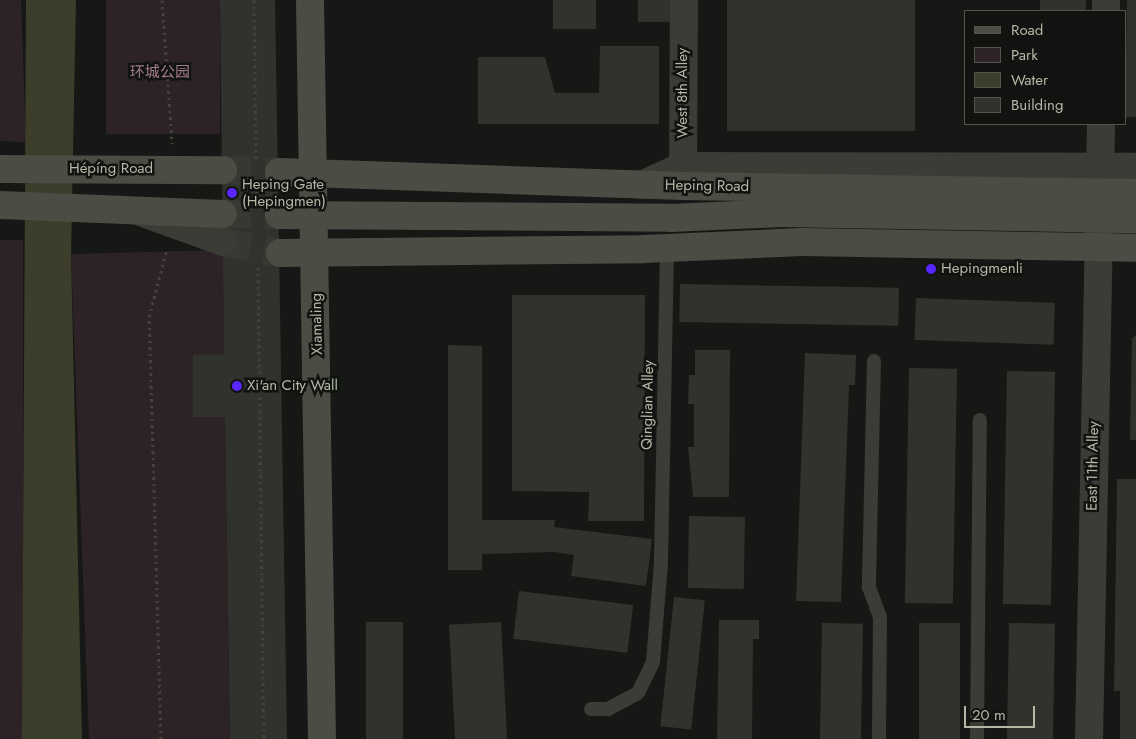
<!DOCTYPE html>
<html>
<head>
<meta charset="utf-8">
<style>
  body { margin:0 }
  #map { position:relative; width:1136px; height:739px; overflow:hidden; background:#161815; font-family:Jost,"Noto Sans SC",sans-serif }
  div>[style] { position:absolute }
  [style*='--x'] { left:calc(var(--x)*1px); top:calc(var(--y)*1px); width:calc(var(--w)*1px); rotate:calc(var(--a)*1deg) }
  .green>* { inset:0; background:#2d2326; transform-origin:0 0 }
  .water>* { inset:0; background:#3c3d2a }
  .building>* { inset:0; background:#30322d; transform-origin:0 0 }
  .street-tunnel>* { height:28px; margin-top:-14px; transform-origin:0; background:repeating-linear-gradient(90deg,#363832 0 28px,transparent 0 42px) }
  .secondary-tunnel>* { height:28px; margin-top:-14px; transform-origin:0; background:repeating-linear-gradient(90deg,#363832 0 28px,transparent 0 42px) }
  .path>* { height:3px; margin-top:-1.5px; transform-origin:0; background:repeating-linear-gradient(90deg,#42443c 0 2.5px,transparent 0 6.5px) }
  .lane>* { height:14px; margin:-7px; padding:0 7px; transform-origin:7px; border-radius:7px; background:#3a3d36 }
  .street>* { height:28px; margin:-14px; padding:0 14px; transform-origin:14px; border-radius:14px; background:#3a3d36 }
  .secondary>* { height:28px; margin:-14px; padding:0 14px; transform-origin:14px; border-radius:14px; background:#4a4d44 }
  .dots>* { width:14px; height:14px; translate:-50% -50%; box-sizing:border-box; border:2px solid #111310; border-radius:50% }
  span { translate:-50% -50%; white-space:nowrap; text-align:center; line-height:1.15; -webkit-text-stroke:5px #111310; paint-order:stroke }
  .park-label { font-size:15px; color:#a57c8b }
  .street-label { font-size:15px; color:#b4b9a6 }
  .poi-label { font-size:15px; color:#b4b9a6 }
  .left { translate:0 -50%; text-align:left }
  .legend { position:absolute; left:964px; top:10px; width:162px; height:115px; box-sizing:border-box; background:#111310; border:1px solid #52554c; margin:0; padding:6px 9px; list-style:none; font-size:15px; color:#b4b9a6 }
  .legend li { display:flex; align-items:center; gap:10px; height:25px }
  .legend b { width:25px; border:1px solid #52554c }
  .scale { position:absolute; left:964px; top:706px; width:71px; height:22px; box-sizing:border-box; border:2px solid #b4b9a6; border-top:0; padding-left:6px; font-size:15px; line-height:18px; white-space:nowrap; color:#b4b9a6; -webkit-text-stroke:4px #111310; paint-order:stroke }
</style>
</head>
<body>
<div id="map">
  <div class="green">
    <i style="clip-path:polygon(0 0,21px 0,26px 142px,0 141px)"></i>
    <i style="left:106px;top:0;width:114px;height:134px"></i>
    <i style="left:0;top:240px;width:23px;height:499px"></i>
    <i style="clip-path:polygon(223px 250px,224px 354px,193px 356px,193px 417px,225px 417px,230px 739px,89px 739px,71px 254px)"></i>
  </div>
  <div class="water">
    <i style="clip-path:polygon(26px 0,76px 0,71px 254px,82px 739px,22px 739px)"></i>
  </div>
  <div class="building">
    <i style="clip-path:polygon(220px 0,275px 0,287px 739px,230px 739px,225px 417px,193px 417px,193px 355px,224px 354px)"></i>
    <i style="left:553px;top:0;width:43px;height:29px"></i>
    <i style="left:638px;top:0;width:43px;height:22px"></i>
    <i style="left:727px;top:0;width:188px;height:131px"></i>
    <i style="left:1040px;top:0;width:46px;height:11px"></i>
    <i style="clip-path:polygon(1127px 0,1136px 0,1136px 117px,1125px 117px)"></i>
    <i style="clip-path:polygon(600px 46px,659px 46px,659px 124px,478px 124px,478px 57px,545px 57px,555px 93px,599px 93px)"></i>
    <i style="left:680px;top:284px;width:219px;height:38px;rotate:1deg"></i>
    <i style="clip-path:polygon(512px 295px,645px 295px,644px 521px,588px 521px,589px 492px,512px 491px)"></i>
    <i style="left:916px;top:298px;width:139px;height:42px;rotate:2deg"></i>
    <i style="clip-path:polygon(1136px 335px,1136px 440px,1130px 440px,1132px 338px)"></i>
    <i style="clip-path:polygon(448px 345px,482px 346px,482px 520px,555px 520px,554px 527px,652px 539px,646px 586px,571px 576px,574px 555px,554px 552px,482px 554px,482px 570px,448px 570px)"></i>
    <i style="clip-path:polygon(695px 350px,730px 350px,729px 497px,693px 497px,688px 447px,694px 447px,694px 404px,688px 404px,689px 375px,695px 375px)"></i>
    <i style="clip-path:polygon(805px 353px,856px 355px,855px 385px,849px 385px,841px 602px,796px 601px)"></i>
    <i style="left:909px;top:368px;width:48px;height:235px;rotate:1deg"></i>
    <i style="left:1007px;top:371px;width:48px;height:233px;rotate:1deg"></i>
    <i style="clip-path:polygon(1117px 479px,1136px 479px,1136px 739px,1120px 739px,1120px 691px,1114px 691px)"></i>
    <i style="left:689px;top:516px;width:56px;height:72px;rotate:1deg"></i>
    <i style="left:519px;top:591px;width:115px;height:48px;rotate:7deg"></i>
    <i style="left:674px;top:597px;width:31px;height:130px;rotate:6deg"></i>
    <i style="clip-path:polygon(719px 620px,759px 620px,759px 639px,753px 639px,752px 739px,717px 739px)"></i>
    <i style="left:366px;top:622px;width:37px;height:117px"></i>
    <i style="left:501px;top:622px;width:117px;height:52px;rotate:87deg"></i>
    <i style="left:822px;top:623px;width:41px;height:116px;rotate:1deg"></i>
    <i style="left:919px;top:623px;width:41px;height:116px"></i>
    <i style="left:1009px;top:623px;width:46px;height:116px;rotate:1deg"></i>
  </div>
  <div class="street-tunnel">
    <i style="--x:223;--y:242;--w:58;--a:10.9"></i>
  </div>
  <div class="secondary-tunnel">
    <i style="--x:223;--y:170;--w:56;--a:2"></i>
    <i style="--x:223;--y:214;--w:56;--a:1"></i>
  </div>
  <div class="path">
    <i style="--x:162;--y:0;--w:144;--a:86"></i>
    <i style="--x:254;--y:0;--w:161;--a:89.3"></i>
    <i style="--x:256;--y:185;--w:16;--a:86"></i>
    <i style="--x:258;--y:267;--w:472;--a:89.3"></i>
    <i style="--x:161;--y:739;--w:422;--a:-91.6"></i>
    <i style="--x:149;--y:317;--w:70;--a:-75.2"></i>
  </div>
  <div class="lane">
    <i style="--x:874;--y:361;--w:226;--a:91.3"></i>
    <i style="--x:869;--y:587;--w:32;--a:70"></i>
    <i style="--x:880;--y:617;--w:122;--a:90.5"></i>
    <i style="--x:591;--y:709;--w:17;--a:0"></i>
    <i style="--x:608;--y:709;--w:34;--a:-28"></i>
    <i style="--x:638;--y:693;--w:34;--a:-64"></i>
    <i style="--x:653;--y:662;--w:100;--a:-85.4"></i>
    <i style="--x:661;--y:562;--w:314;--a:-88.9"></i>
    <i style="--x:977;--y:739;--w:319;--a:-89.5"></i>
  </div>
  <div class="street">
    <i style="--x:1106;--y:11;--w:11;--a:-90"></i>
    <i style="--x:683;--y:183;--w:183;--a:-89.7"></i>
    <i style="--x:641;--y:185;--w:46;--a:-24.3"></i>
    <i style="--x:683;--y:166;--w:453;--a:0.1"></i>
    <i style="--x:143;--y:213;--w:85;--a:19.9"></i>
    <i style="--x:1089;--y:739;--w:615;--a:-88.88"></i>
  </div>
  <div class="secondary">
    <i style="--x:310;--y:0;--w:739;--a:89.07"></i>
    <i style="--x:0;--y:169;--w:223;--a:0.3"></i>
    <i style="--x:279;--y:172;--w:404;--a:2"></i>
    <i style="--x:683;--y:186;--w:453;--a:0.9"></i>
    <i style="--x:0;--y:205;--w:223;--a:2.3"></i>
    <i style="--x:279;--y:215;--w:392;--a:0.4"></i>
    <i style="--x:671;--y:218;--w:111;--a:-2.6"></i>
    <i style="--x:782;--y:213;--w:354;--a:1"></i>
    <i style="--x:280;--y:253;--w:364;--a:-0.6"></i>
    <i style="--x:644;--y:249;--w:158;--a:-2.5"></i>
    <i style="--x:802;--y:242;--w:334;--a:1"></i>
  </div>
  <div class="dots">
    <i style="left:232px;top:193px;background:#5926ff"></i>
    <i style="left:931px;top:269px;background:#5926ff"></i>
    <i style="left:237px;top:386px;background:#5926ff"></i>
  </div>
  <div class="park-label">
    <span style="left:160px;top:73px">环城公园</span>
  </div>
  <div class="street-label">
    <span style="left:683px;top:93px;rotate:-90deg">West 8th Alley</span>
    <span style="left:111px;top:169px">Hépíng Road</span>
    <span style="left:707px;top:186px;rotate:1deg">Heping Road</span>
    <span style="left:317px;top:324px;rotate:-91deg">Xiamaling</span>
    <span style="left:648px;top:405px;rotate:-89deg">Qinglian Alley</span>
    <span style="left:1093px;top:466px;rotate:-89deg">East 11th Alley</span>
  </div>
  <div class="poi-label">
    <span class="left" style="left:242px;top:193px">Heping Gate<br>(Hepingmen)</span>
    <span class="left" style="left:941px;top:269px">Hepingmenli</span>
    <span class="left" style="left:247px;top:386px">Xi'an City Wall</span>
  </div>
  <ul class="legend">
  <li><b style="height:6px;background:#4a4d44"></b>Road</li>
  <li><b style="height:14px;background:#2d2326"></b>Park</li>
  <li><b style="height:14px;background:#3c3d2a"></b>Water</li>
  <li><b style="height:14px;background:#30322d"></b>Building</li>
  </ul>
  <div class="scale">20 m</div>
</div>
</body>
</html>
